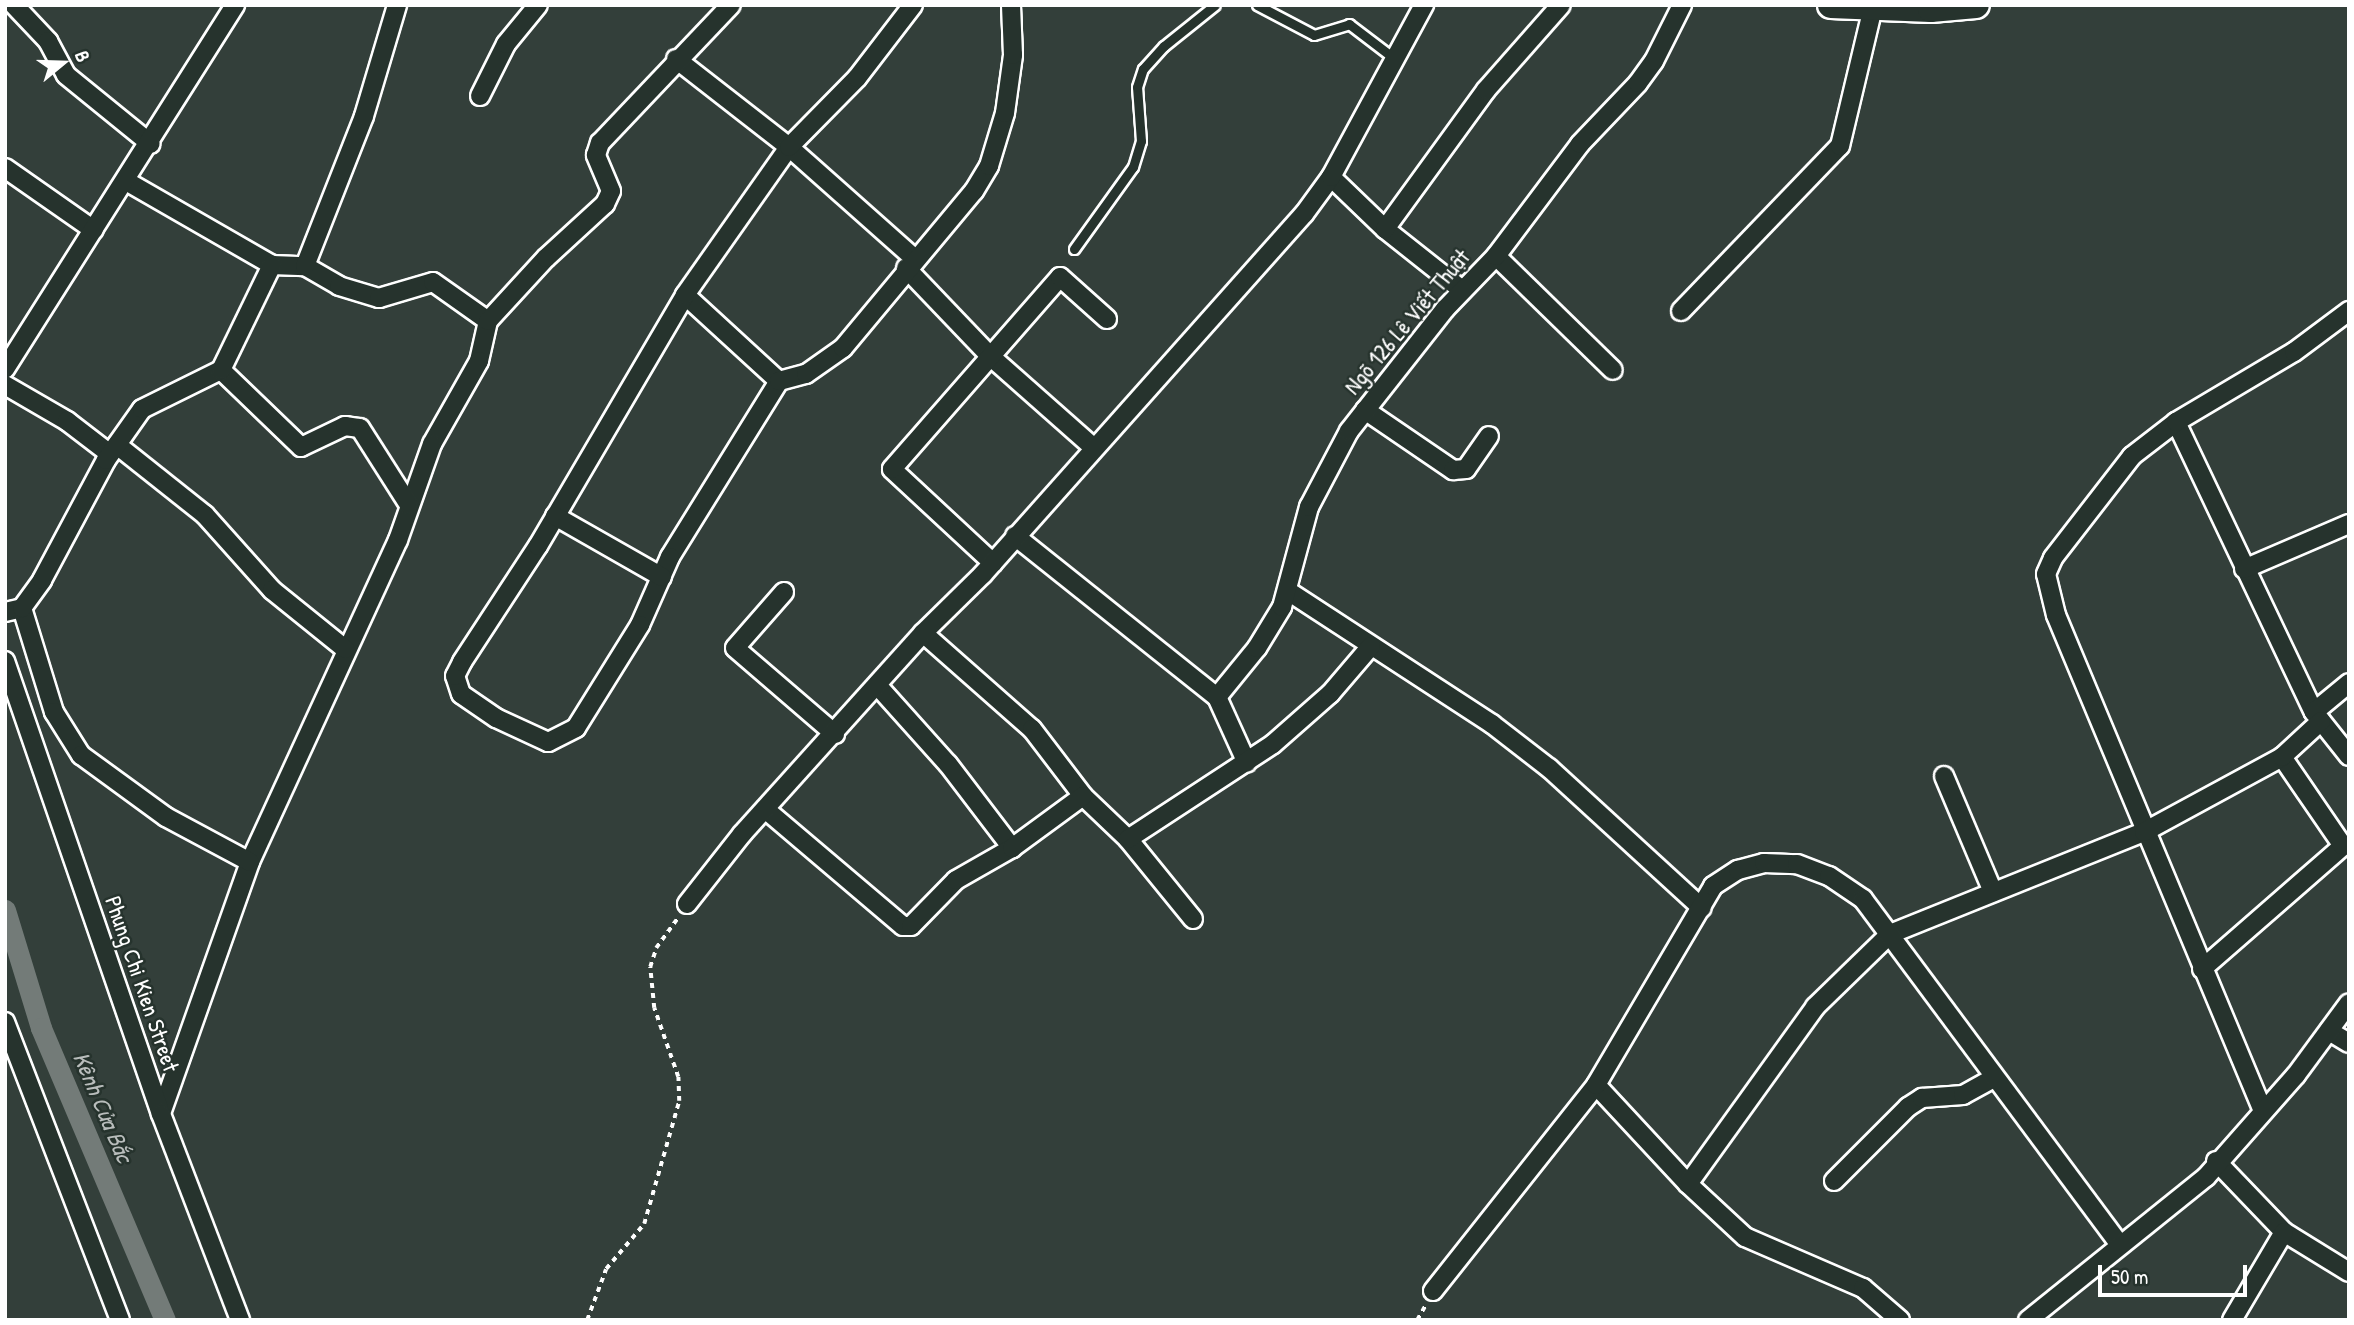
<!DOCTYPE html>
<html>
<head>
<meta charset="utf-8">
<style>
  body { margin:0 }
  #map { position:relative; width:2354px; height:1325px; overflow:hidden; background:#333f3a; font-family:"Patrick Hand",sans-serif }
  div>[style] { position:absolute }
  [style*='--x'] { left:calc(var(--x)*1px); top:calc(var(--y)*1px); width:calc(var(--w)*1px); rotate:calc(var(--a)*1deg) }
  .canal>* { height:21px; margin:-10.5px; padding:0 10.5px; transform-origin:10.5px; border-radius:10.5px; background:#737b78 }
  .path>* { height:3.5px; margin-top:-1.75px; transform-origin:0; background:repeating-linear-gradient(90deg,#fff 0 5px,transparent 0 10px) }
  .roads { filter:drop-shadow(2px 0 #fff) drop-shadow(-2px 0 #fff) drop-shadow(0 2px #fff) drop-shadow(0 -2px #fff) }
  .service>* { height:9px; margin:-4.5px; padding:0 4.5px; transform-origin:4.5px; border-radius:4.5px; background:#26332d }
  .minor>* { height:18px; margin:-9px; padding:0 9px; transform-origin:9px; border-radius:9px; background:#26332d }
  .secondary>* { height:26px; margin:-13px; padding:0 13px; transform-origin:13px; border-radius:13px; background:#26332d }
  span { translate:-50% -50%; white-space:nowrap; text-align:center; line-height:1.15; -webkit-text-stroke:5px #26332d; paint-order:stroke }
  .street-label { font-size:23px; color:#fff }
  .water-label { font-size:24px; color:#b9bdbc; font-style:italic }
  .frame { position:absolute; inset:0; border:7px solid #fff; pointer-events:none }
  .north { position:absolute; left:28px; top:28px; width:70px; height:70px; -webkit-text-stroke:5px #26332d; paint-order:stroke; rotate:71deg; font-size:19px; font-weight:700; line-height:28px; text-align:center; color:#fff }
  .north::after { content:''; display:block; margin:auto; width:24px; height:32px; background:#fff; clip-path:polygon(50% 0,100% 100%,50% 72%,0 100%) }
  .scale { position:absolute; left:2098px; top:1265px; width:149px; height:32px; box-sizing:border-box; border:4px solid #fff; border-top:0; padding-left:9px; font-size:21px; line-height:24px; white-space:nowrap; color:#fff; -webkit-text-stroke:5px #26332d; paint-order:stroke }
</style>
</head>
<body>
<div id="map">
  <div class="canal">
    <i style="--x:5;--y:910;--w:123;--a:73"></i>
    <i style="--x:41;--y:1028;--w:317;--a:67"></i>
  </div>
  <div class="path">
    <i style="--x:587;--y:1320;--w:54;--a:-69.6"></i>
    <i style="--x:606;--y:1269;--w:59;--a:-49.8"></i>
    <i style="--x:644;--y:1224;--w:128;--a:-74.1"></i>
    <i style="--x:679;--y:1101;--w:24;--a:-92"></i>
    <i style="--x:678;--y:1077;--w:73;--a:-109.2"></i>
    <i style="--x:654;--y:1008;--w:41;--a:-95.6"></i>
    <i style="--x:650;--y:967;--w:20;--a:-72"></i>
    <i style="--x:656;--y:948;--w:36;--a:-54"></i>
    <i style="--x:1417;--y:1320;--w:16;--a:-60"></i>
  </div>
  <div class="roads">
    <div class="service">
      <i style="--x:1257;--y:5;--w:64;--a:27.8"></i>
      <i style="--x:1314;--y:35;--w:37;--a:-17"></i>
      <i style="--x:1349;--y:24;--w:58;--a:37.3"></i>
      <i style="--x:1074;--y:249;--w:101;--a:-54.3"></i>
      <i style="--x:1133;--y:167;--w:27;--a:-73"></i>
      <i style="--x:1141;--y:141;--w:54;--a:-94.2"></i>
      <i style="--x:1137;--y:87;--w:19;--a:-72"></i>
      <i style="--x:1143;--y:69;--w:31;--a:-48"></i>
      <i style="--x:1164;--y:46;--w:65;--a:-38.8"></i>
    </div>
    <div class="minor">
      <i style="--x:14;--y:5;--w:50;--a:46.6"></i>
      <i style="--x:48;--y:41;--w:38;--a:62"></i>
      <i style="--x:66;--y:75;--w:109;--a:39.1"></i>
      <i style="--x:676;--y:59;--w:143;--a:37.9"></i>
      <i style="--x:789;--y:147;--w:169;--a:41.6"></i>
      <i style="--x:480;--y:96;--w:58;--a:-63.4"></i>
      <i style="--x:506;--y:44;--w:50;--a:-50.6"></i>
      <i style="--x:5;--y:168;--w:108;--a:34.9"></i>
      <i style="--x:1331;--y:177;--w:75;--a:43.9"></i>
      <i style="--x:1385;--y:229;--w:98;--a:38.4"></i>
      <i style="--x:126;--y:181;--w:168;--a:29.9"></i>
      <i style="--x:272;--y:265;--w:33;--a:2"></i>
      <i style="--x:305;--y:266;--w:39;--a:30"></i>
      <i style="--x:339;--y:286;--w:42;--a:16.7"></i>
      <i style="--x:379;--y:298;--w:56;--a:-16.5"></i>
      <i style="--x:433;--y:282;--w:67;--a:35.3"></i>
      <i style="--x:488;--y:321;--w:41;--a:102.7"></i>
      <i style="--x:479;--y:361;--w:95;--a:119.5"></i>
      <i style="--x:432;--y:444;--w:102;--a:109.5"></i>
      <i style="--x:398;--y:540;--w:354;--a:114.7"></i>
      <i style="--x:250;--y:862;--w:267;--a:109.5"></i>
      <i style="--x:1385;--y:229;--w:172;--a:-54"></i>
      <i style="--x:1486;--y:90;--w:113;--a:-48.6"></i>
      <i style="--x:1496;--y:256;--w:163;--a:44.3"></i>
      <i style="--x:305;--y:266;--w:161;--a:-68.5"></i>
      <i style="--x:364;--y:116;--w:116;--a:-73.4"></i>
      <i style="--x:906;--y:268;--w:122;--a:46.3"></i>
      <i style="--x:990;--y:356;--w:139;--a:41.5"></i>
      <i style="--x:685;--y:295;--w:127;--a:42.5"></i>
      <i style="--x:1681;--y:311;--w:229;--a:-46.1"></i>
      <i style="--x:1840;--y:146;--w:142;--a:-76.6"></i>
      <i style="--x:488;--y:321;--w:86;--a:-47.4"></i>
      <i style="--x:546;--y:258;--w:80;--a:-42.5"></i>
      <i style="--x:605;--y:204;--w:14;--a:-65"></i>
      <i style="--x:611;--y:191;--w:39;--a:-113"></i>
      <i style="--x:596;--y:155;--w:13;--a:-72"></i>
      <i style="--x:600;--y:143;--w:190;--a:-46.5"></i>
      <i style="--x:5;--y:369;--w:431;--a:-57.7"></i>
      <i style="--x:221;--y:370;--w:111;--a:43.9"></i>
      <i style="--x:301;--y:447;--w:49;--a:-25.5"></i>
      <i style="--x:345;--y:426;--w:15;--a:8"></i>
      <i style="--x:360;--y:428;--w:91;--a:57.5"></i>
      <i style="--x:779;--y:381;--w:207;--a:121.8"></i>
      <i style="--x:670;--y:557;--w:74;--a:113.8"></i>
      <i style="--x:640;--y:625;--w:121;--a:121.9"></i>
      <i style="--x:576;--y:728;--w:31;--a:153"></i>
      <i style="--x:548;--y:742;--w:57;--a:-155.2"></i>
      <i style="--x:496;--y:718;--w:42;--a:-145.6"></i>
      <i style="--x:461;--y:694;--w:19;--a:-108"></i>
      <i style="--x:455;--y:676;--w:16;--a:-63"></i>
      <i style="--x:462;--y:662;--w:139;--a:-56.8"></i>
      <i style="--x:538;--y:546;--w:291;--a:-59.6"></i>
      <i style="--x:685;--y:295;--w:181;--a:-54.9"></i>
      <i style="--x:789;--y:147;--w:97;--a:-45.4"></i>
      <i style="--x:857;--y:78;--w:92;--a:-52.5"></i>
      <i style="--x:779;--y:381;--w:28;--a:-15"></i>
      <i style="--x:806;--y:374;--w:45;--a:-35.1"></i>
      <i style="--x:843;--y:348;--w:204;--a:-50.2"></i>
      <i style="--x:974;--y:191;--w:29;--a:-59"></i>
      <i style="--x:989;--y:166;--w:55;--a:-73.2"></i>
      <i style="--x:1005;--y:113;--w:59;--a:-82.1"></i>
      <i style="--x:1013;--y:55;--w:50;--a:-92.3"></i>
      <i style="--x:5;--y:385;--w:72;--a:30.1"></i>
      <i style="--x:67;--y:421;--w:54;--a:37.5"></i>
      <i style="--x:1365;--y:410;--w:107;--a:34.3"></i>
      <i style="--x:1453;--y:470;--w:13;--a:-4"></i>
      <i style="--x:1466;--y:469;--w:40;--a:-55.1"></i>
      <i style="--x:2176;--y:422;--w:321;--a:64.6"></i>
      <i style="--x:2314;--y:712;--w:56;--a:51.5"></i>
      <i style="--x:117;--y:445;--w:112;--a:38.5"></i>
      <i style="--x:205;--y:515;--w:101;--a:48.2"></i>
      <i style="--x:272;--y:590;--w:94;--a:38.9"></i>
      <i style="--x:555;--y:516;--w:123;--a:29.7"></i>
      <i style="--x:1015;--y:536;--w:258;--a:38.6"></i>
      <i style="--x:1217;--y:697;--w:72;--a:65.6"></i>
      <i style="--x:993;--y:563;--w:138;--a:-137.1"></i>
      <i style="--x:892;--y:469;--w:255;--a:-48.8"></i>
      <i style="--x:1060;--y:277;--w:63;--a:41.8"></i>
      <i style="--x:2244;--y:569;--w:114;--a:-23.2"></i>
      <i style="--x:1288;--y:591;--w:244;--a:33.1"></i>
      <i style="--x:1492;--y:724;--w:72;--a:37.7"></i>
      <i style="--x:1549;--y:768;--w:207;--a:42.5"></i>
      <i style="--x:784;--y:592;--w:74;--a:131.2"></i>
      <i style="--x:735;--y:648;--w:132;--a:40.7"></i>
      <i style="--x:22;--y:608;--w:109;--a:72.9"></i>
      <i style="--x:54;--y:712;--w:51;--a:57.9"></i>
      <i style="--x:81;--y:755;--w:105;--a:36.1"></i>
      <i style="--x:166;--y:817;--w:95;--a:28.2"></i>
      <i style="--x:5;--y:612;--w:17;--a:-13"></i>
      <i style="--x:22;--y:608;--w:34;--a:-54"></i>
      <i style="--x:42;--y:580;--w:136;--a:-61.9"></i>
      <i style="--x:106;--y:460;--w:62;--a:-54.8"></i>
      <i style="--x:142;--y:409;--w:88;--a:-26.3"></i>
      <i style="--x:221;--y:370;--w:117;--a:-64.1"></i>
      <i style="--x:923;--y:633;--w:145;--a:41.4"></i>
      <i style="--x:1032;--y:729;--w:84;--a:52.7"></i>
      <i style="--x:1083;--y:796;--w:62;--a:43.7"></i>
      <i style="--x:1128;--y:839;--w:103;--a:50.9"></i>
      <i style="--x:5;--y:661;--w:479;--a:71"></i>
      <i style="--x:161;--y:1114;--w:221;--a:69"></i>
      <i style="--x:877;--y:685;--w:106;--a:48.1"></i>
      <i style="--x:948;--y:764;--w:106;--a:52.7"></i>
      <i style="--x:1217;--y:697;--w:63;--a:-50.8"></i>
      <i style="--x:1257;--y:648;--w:48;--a:-58.6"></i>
      <i style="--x:1282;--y:607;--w:104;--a:-74.9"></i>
      <i style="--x:1309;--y:507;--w:86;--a:-62.2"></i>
      <i style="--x:1349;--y:431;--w:155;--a:-51.8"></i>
      <i style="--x:1445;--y:309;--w:74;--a:-46.1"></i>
      <i style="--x:1496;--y:256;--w:140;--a:-53.1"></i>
      <i style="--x:1580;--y:144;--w:84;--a:-46.4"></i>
      <i style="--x:1638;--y:83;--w:27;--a:-54"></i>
      <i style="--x:1654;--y:61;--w:63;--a:-63.4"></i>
      <i style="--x:2314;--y:712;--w:45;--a:-39.6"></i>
      <i style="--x:1944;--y:776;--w:126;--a:67.1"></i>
      <i style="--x:765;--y:809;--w:181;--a:40.3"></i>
      <i style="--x:903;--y:926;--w:8;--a:0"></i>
      <i style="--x:911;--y:926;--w:64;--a:-45.6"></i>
      <i style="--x:956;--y:880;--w:64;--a:-29.7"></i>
      <i style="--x:1012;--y:848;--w:88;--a:-36.2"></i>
      <i style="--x:1128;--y:839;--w:173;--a:-33.2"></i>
      <i style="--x:1273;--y:744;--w:76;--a:-41.3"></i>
      <i style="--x:1330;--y:694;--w:63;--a:-49.5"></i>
      <i style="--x:687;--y:904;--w:89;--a:-51.8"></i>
      <i style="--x:742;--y:834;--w:270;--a:-48"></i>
      <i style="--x:923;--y:633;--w:84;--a:-44.5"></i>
      <i style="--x:983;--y:574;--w:482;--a:-48.3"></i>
      <i style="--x:1304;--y:214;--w:46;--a:-53.9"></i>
      <i style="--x:1331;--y:177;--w:196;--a:-61.6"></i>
      <i style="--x:2202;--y:969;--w:187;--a:-41.1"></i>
      <i style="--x:2343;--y:846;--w:108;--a:-124.4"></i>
      <i style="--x:5;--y:1022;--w:319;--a:68.9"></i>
      <i style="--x:2329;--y:1031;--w:23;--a:31"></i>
      <i style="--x:1596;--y:1085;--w:135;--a:47.1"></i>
      <i style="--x:1688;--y:1184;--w:78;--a:42.9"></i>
      <i style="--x:1745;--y:1237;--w:129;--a:23.4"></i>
      <i style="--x:1863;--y:1288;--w:49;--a:40.9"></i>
      <i style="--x:2263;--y:1111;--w:537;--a:-112.65"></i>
      <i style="--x:2056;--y:615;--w:42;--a:-103.7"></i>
      <i style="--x:2046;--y:574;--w:17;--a:-66"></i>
      <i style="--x:2053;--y:558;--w:129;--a:-52.2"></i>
      <i style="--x:2132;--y:456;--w:56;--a:-37.7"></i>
      <i style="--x:2176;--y:422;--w:137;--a:-30.7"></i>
      <i style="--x:2294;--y:352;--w:69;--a:-36.7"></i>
      <i style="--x:2216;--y:1161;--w:98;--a:46.2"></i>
      <i style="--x:2284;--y:1232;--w:76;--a:31.6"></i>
      <i style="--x:1834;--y:1181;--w:105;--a:-45"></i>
      <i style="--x:1908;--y:1107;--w:17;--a:-33"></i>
      <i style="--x:1922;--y:1098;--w:41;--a:-4.2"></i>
      <i style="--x:1963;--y:1095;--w:35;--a:-29"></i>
      <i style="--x:1688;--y:1184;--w:218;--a:-54.3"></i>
      <i style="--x:1815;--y:1007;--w:105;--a:-44.2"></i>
      <i style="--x:1890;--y:934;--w:274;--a:-21.9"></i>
      <i style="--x:2144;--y:832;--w:157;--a:-28.5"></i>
      <i style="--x:2282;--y:757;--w:53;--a:-42.7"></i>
      <i style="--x:1433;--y:1291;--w:263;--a:-51.6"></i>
      <i style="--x:1596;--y:1085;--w:231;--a:-59.5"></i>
      <i style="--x:1713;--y:886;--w:30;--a:-33"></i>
      <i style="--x:1738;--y:870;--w:27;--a:-15"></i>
      <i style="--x:1764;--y:863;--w:33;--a:2"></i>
      <i style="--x:1797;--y:864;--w:34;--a:21"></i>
      <i style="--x:1829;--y:876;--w:41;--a:34.1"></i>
      <i style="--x:1863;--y:899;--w:431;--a:53.4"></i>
      <i style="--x:2028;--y:1320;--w:228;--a:-38.8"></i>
      <i style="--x:2206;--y:1177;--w:136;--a:-48.6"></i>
      <i style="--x:2296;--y:1075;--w:89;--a:-53.6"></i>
      <i style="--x:2232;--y:1320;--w:102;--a:-59.4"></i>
    </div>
    <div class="secondary">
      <i style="--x:1831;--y:5;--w:100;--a:2.3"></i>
      <i style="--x:1931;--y:9;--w:45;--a:-5.1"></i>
    </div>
  </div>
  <div class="street-label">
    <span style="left:1407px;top:322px;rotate:-50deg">Ngõ 126 Lê Viết Thuật</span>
    <span style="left:142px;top:984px;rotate:71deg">Phung Chi Kien Street</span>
  </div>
  <div class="water-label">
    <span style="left:103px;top:1107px;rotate:67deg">Kênh Cửa Bắc</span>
  </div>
  <div class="frame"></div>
  <div class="north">B</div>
  <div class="scale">50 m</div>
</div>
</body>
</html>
